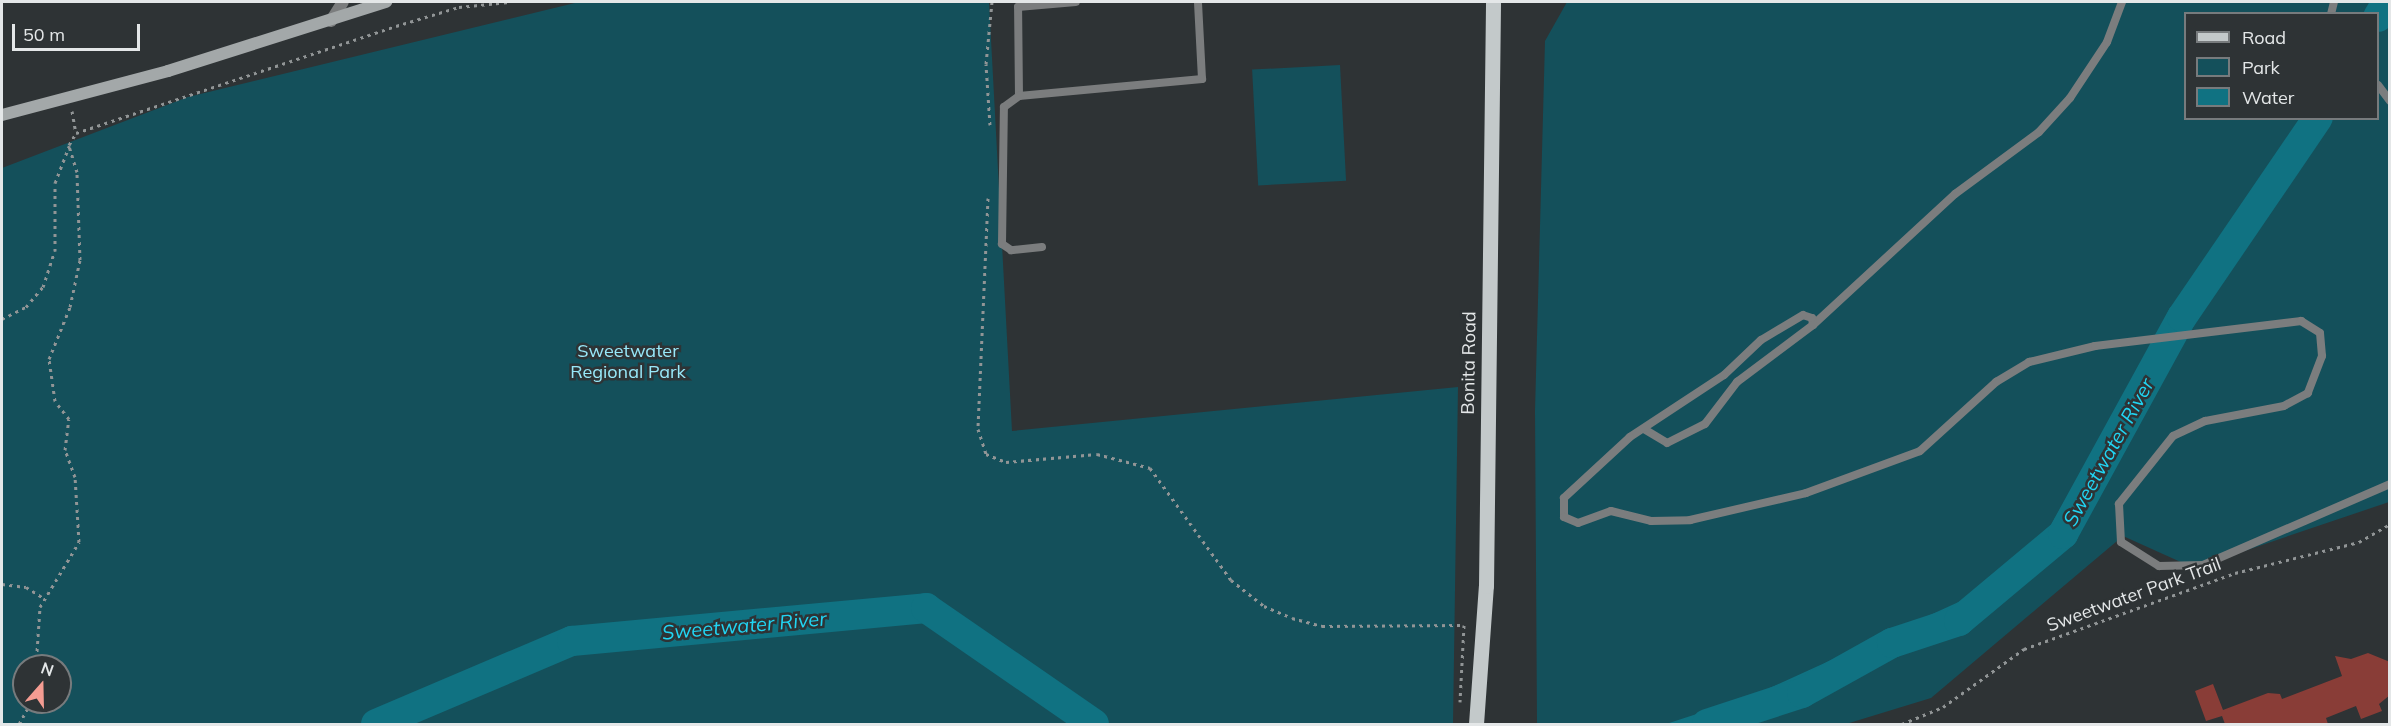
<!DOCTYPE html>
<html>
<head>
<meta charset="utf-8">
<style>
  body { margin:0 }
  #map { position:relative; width:2391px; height:726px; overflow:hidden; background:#2e3335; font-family:Mulish,sans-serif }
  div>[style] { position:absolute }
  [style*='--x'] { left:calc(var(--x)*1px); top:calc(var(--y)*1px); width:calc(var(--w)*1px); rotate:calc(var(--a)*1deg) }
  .green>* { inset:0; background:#14505b; transform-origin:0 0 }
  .water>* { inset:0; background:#107282 }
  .river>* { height:30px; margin:-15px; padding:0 15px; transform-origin:15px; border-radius:15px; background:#107282 }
  .building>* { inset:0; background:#893d37 }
  .path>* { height:3px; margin-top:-1.5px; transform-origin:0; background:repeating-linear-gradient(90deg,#919596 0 3px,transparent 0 7.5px) }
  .service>* { height:8px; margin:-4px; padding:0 4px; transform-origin:4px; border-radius:4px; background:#7b7d7e }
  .tertiary>* { height:12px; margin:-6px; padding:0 6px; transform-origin:6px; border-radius:6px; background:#7b7d7e }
  .secondary>* { height:12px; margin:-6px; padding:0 6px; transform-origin:6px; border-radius:6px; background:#a3a8a9 }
  .primary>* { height:15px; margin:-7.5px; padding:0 7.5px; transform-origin:7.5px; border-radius:7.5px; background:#c3c9ca }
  span { translate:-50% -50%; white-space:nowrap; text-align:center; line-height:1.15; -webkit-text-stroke:5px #2e3335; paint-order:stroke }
  .park-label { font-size:18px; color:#98e8f9 }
  .street-label { font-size:18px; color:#e4e7e8 }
  .water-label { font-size:20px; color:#21d5f3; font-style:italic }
  .frame { position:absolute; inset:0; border:3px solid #e4e7e8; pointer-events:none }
  .legend { position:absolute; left:2184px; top:12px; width:195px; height:108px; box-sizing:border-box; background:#2e3335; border:2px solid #777b7d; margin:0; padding:8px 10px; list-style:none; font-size:18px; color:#e4e7e8 }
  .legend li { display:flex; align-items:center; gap:12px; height:30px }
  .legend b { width:30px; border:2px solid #777b7d }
  .north { position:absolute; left:12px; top:654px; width:60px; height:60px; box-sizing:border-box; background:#2e3335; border:2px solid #777b7d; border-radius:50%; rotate:20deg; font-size:16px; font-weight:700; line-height:24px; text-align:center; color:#e4e7e8 }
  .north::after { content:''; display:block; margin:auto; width:21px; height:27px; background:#f59c92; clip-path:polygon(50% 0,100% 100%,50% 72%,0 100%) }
  .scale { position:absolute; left:12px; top:24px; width:128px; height:27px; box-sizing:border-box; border:3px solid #e4e7e8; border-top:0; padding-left:8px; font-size:18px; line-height:21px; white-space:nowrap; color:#e4e7e8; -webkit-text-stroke:4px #2e3335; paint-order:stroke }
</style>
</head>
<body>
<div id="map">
  <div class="green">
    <i style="clip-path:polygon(evenodd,579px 2px,989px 2px,1012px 431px,1458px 387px,1453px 724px,2px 724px,2px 168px,188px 97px,579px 2px,24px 666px,60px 666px,60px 702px,24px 702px,24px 666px)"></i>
    <i style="clip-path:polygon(evenodd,1567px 2px,2389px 2px,2389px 502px,2194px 568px,2123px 536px,1931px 698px,1846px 724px,1537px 724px,1535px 411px,1545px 41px,1567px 2px,2186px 14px,2378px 14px,2378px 118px,2186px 118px,2186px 14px)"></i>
    <i style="left:1340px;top:65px;width:116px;height:88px;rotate:87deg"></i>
  </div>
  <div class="water">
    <i style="clip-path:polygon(2301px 119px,2308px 119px,2134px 392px,2060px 527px,1974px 602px,1743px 707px,1691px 724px,1666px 724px,1752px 696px,1974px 595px,2051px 525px,2128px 389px)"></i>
  </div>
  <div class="river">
    <i style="--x:2378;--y:17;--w:17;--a:-59"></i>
    <i style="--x:376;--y:724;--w:213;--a:-23"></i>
    <i style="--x:572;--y:641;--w:356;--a:-5.3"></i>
    <i style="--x:926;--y:608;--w:204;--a:34.6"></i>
    <i style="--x:1707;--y:724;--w:100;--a:-18.1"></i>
    <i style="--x:1802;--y:693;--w:103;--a:-29.1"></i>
    <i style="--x:1892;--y:643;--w:71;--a:-18.2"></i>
    <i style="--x:1959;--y:621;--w:136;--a:-39.9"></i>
    <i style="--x:2063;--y:534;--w:247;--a:-61.3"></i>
    <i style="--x:2182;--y:317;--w:241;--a:-55.7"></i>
  </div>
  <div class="building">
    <i style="clip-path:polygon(2368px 653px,2390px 662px,2390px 695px,2379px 704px,2382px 711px,2361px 719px,2356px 706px,2326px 718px,2328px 724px,2225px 724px,2222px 716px,2206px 721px,2195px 691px,2213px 684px,2223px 710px,2268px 693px,2280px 694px,2282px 699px,2342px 676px,2335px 656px,2351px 659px)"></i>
  </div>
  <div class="path">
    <i style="--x:72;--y:111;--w:22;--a:80"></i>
    <i style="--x:990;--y:125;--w:61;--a:-93.8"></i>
    <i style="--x:986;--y:64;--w:62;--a:-84.5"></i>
    <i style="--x:988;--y:198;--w:231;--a:92.5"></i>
    <i style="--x:978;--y:429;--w:26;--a:72"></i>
    <i style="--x:986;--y:454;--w:22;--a:22"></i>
    <i style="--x:1006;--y:462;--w:91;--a:-5"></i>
    <i style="--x:1097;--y:454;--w:55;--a:14.8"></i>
    <i style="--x:1150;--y:468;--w:138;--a:54.1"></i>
    <i style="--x:1231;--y:580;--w:42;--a:38.2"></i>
    <i style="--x:1264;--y:606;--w:30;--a:23"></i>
    <i style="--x:1292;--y:618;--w:31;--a:15"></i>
    <i style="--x:1322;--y:626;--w:142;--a:-0.4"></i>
    <i style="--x:1464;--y:625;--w:77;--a:93"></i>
    <i style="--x:2;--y:319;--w:27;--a:-27"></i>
    <i style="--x:26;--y:307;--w:26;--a:-50"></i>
    <i style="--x:43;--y:287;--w:38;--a:-72"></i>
    <i style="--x:55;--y:251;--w:68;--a:-90"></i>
    <i style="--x:55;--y:183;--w:40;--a:-69"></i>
    <i style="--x:2;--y:584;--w:24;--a:7"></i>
    <i style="--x:26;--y:587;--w:22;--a:32"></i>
    <i style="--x:36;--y:666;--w:59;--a:-86.1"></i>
    <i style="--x:40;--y:607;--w:76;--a:-59"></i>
    <i style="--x:79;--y:542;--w:65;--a:-93.5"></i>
    <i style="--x:75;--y:477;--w:29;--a:-110"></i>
    <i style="--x:65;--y:450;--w:31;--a:-83"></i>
    <i style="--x:69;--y:419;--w:23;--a:-128"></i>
    <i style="--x:55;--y:401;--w:42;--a:-98.1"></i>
    <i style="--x:49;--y:359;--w:56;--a:-68"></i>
    <i style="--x:70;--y:307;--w:48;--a:-78"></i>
    <i style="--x:80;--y:260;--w:88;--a:-92"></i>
    <i style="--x:77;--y:172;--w:28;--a:-107"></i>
    <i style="--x:69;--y:145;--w:14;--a:-60"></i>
    <i style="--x:76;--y:133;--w:337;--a:-18.5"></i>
    <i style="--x:396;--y:26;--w:66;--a:-16.8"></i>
    <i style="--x:459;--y:7;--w:50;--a:-5.7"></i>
    <i style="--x:19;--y:724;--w:25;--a:-61"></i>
    <i style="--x:1902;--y:724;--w:44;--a:-22.5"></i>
    <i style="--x:1943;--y:707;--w:100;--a:-35.6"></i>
    <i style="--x:2024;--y:649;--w:224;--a:-19.8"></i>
    <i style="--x:2235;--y:573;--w:128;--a:-14"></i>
    <i style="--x:2359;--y:542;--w:36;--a:-30"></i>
  </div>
  <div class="service">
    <i style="--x:2331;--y:14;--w:12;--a:-76"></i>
    <i style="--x:2378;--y:85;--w:20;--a:53"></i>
    <i style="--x:1019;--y:96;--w:89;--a:-90.6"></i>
    <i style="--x:1018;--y:7;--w:58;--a:-4.9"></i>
    <i style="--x:1042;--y:247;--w:31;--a:174"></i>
    <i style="--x:1011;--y:250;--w:11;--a:-146"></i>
    <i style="--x:1002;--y:244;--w:137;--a:-89.2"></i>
    <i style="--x:1004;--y:107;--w:19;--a:-36"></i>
    <i style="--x:1019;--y:96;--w:184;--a:-5.3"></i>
    <i style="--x:1202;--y:79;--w:77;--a:-93"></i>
    <i style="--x:1813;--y:325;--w:193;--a:-42.7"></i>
    <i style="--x:1955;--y:194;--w:104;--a:-36.4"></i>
    <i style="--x:2039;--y:132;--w:46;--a:-47.6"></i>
    <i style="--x:2070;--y:98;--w:67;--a:-56.5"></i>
    <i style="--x:2107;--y:42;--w:43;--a:-69.4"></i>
    <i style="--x:1644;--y:429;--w:27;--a:31"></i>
    <i style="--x:1667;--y:443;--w:42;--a:-26.6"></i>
    <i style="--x:1705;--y:424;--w:53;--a:-52.7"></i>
    <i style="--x:1737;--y:382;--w:95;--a:-36.9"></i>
    <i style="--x:1813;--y:325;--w:7;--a:-98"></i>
    <i style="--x:1812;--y:318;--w:9;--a:-162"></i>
    <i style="--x:1803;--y:315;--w:49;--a:149.2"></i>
    <i style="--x:1761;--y:340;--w:51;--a:136.6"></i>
    <i style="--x:1724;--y:375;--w:113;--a:146.6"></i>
    <i style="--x:1630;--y:437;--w:90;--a:137.3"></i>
    <i style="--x:1564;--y:498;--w:19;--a:90"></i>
    <i style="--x:1564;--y:517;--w:15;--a:23"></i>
    <i style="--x:1578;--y:523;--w:35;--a:-20"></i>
    <i style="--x:1611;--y:511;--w:41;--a:14"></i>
    <i style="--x:1651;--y:521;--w:39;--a:-1"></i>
    <i style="--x:1690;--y:520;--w:119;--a:-13.1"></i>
    <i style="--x:1806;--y:493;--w:121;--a:-20.2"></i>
    <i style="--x:1920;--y:451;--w:103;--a:-42.2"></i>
    <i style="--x:1996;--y:382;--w:39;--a:-31"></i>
    <i style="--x:2029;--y:362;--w:68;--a:-13.6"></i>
    <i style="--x:2095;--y:346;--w:208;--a:-6.9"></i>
    <i style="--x:2301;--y:321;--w:22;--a:32"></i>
    <i style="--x:2320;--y:333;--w:23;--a:85"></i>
    <i style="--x:2322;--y:356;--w:40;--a:111"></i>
    <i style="--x:2308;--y:393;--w:27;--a:152"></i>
    <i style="--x:2284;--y:406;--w:80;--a:169.2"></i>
    <i style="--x:2205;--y:421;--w:35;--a:155"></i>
    <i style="--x:2173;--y:436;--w:87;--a:128.5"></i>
    <i style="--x:2119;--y:504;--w:38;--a:87"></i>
    <i style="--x:2121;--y:542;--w:45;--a:32.3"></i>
    <i style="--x:2159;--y:566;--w:44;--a:-1.3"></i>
    <i style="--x:2203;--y:565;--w:204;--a:-23.4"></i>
  </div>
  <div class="tertiary">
    <i style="--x:331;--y:21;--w:22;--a:-58"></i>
  </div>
  <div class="secondary">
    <i style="--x:2;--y:115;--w:172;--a:-14.8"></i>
    <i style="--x:168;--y:71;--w:229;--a:-17.6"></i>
  </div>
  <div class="primary">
    <i style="--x:1476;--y:724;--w:138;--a:-85.9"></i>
    <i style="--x:1486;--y:586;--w:584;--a:-89.31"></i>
  </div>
  <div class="park-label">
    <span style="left:628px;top:362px">Sweetwater<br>Regional Park</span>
  </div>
  <div class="street-label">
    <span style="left:1469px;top:363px;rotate:-89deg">Bonita Road</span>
    <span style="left:2134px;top:595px;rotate:-20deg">Sweetwater Park Trail</span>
  </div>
  <div class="water-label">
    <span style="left:2108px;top:452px;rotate:-61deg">Sweetwater River</span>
    <span style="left:744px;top:625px;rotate:-5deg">Sweetwater River</span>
  </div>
  <div class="frame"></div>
  <ul class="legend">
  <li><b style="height:8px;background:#c3c9ca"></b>Road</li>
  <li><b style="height:16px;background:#14505b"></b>Park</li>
  <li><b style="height:16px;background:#107282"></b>Water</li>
  </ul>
  <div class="north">N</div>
  <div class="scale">50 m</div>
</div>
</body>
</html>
